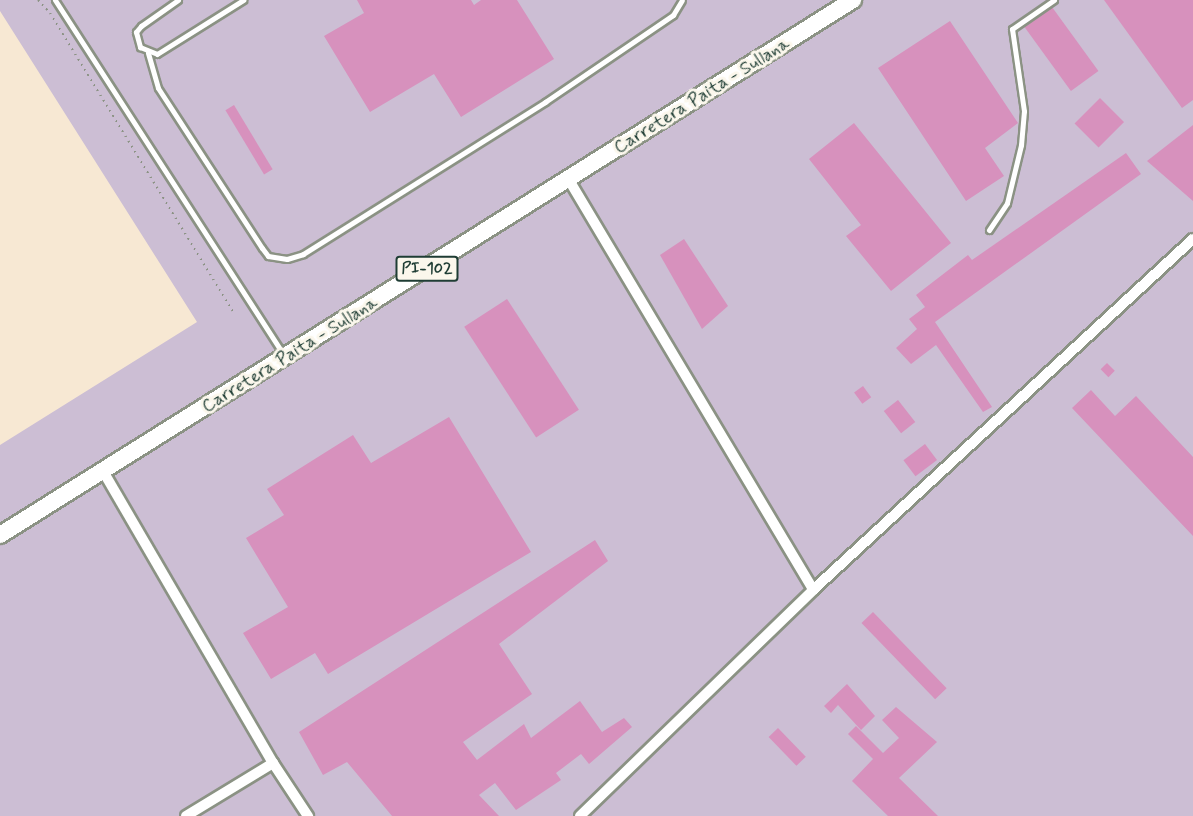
<!DOCTYPE html>
<html>
<head>
<meta charset="utf-8">
<style>
  body { margin:0 }
  #map { position:relative; width:1193px; height:816px; overflow:hidden; background:#f7e8d3; font-family:Mynerve,sans-serif }
  div>[style] { position:absolute }
  [style*='--x'] { left:calc(var(--x)*1px); top:calc(var(--y)*1px); width:calc(var(--w)*1px); rotate:calc(var(--a)*1deg) }
  .industrial>* { inset:0; background:#ccbed4 }
  .building>* { inset:0; background:#d791bd; transform-origin:0 0 }
  .path>* { height:2px; margin-top:-1px; transform-origin:0; background:repeating-linear-gradient(90deg,#8b9284 0 1.5px,transparent 0 6px) }
  .roads { filter:drop-shadow(2px 0 #8b9284) drop-shadow(-2px 0 #8b9284) drop-shadow(0 2px #8b9284) drop-shadow(0 -2px #8b9284) }
  .lane>* { height:5px; margin:-2.5px; padding:0 2.5px; transform-origin:2.5px; border-radius:2.5px; background:#fff }
  .street>* { height:10px; margin:-5px; padding:0 5px; transform-origin:5px; border-radius:5px; background:#fff }
  .primary>* { height:16px; margin:-8px; padding:0 8px; transform-origin:8px; border-radius:8px; background:#fff }
  span { translate:-50% -50%; white-space:nowrap; text-align:center; line-height:1.15; -webkit-text-stroke:6px #fbf7ec; paint-order:stroke }
  .shield-label span { padding:2px 4px; background:#fbf7ec; border:2px solid; border-radius:4px; -webkit-text-stroke-width:0 }
  .shield-label { font-size:16px; color:#1f3d34; font-weight:700 }
  .street-label { font-size:18px; color:#1f3d34 }
</style>
</head>
<body>
<div id="map">
  <div class="industrial">
    <i style="clip-path:polygon(0 0,1193px 0,1193px 816px,0 816px,0 445px,197px 322px,0 11px)"></i>
  </div>
  <div class="building">
    <i style="clip-path:polygon(357px 0,471px 0,474px 5px,481px 0,517px 0,554px 59px,461px 117px,434px 74px,370px 112px,324px 36px,364px 13px)"></i>
    <i style="clip-path:polygon(1104px 0,1193px 0,1193px 100px,1182px 108px)"></i>
    <i style="left:1052px;top:7px;width:79px;height:34px;rotate:54deg"></i>
    <i style="clip-path:polygon(950px 21px,1018px 123px,985px 148px,1004px 176px,966px 201px,878px 68px)"></i>
    <i style="left:1100px;top:98px;width:34px;height:36px;rotate:45deg"></i>
    <i style="left:234px;top:105px;width:75px;height:10px;rotate:59deg"></i>
    <i style="clip-path:polygon(854px 123px,951px 243px,891px 291px,846px 236px,861px 225px,809px 159px)"></i>
    <i style="clip-path:polygon(1193px 125px,1193px 201px,1147px 161px)"></i>
    <i style="clip-path:polygon(1126px 153px,1141px 174px,935px 322px,992px 407px,983px 412px,936px 345px,911px 364px,896px 348px,917px 329px,909px 319px,925px 307px,916px 295px,968px 255px,972px 260px)"></i>
    <i style="clip-path:polygon(684px 239px,728px 306px,702px 329px,660px 255px)"></i>
    <i style="left:507px;top:299px;width:132px;height:51px;rotate:57deg"></i>
    <i style="left:1107px;top:363px;width:11px;height:9px;rotate:45deg"></i>
    <i style="left:863px;top:386px;width:14px;height:11px;rotate:54deg"></i>
    <i style="clip-path:polygon(1091px 390px,1115px 416px,1136px 396px,1193px 457px,1193px 536px,1072px 408px)"></i>
    <i style="left:898px;top:400px;width:28px;height:18px;rotate:52deg"></i>
    <i style="clip-path:polygon(449px 417px,531px 552px,328px 674px,315px 653px,271px 679px,243px 633px,288px 607px,246px 538px,284px 515px,267px 489px,353px 435px,371px 463px)"></i>
    <i style="left:925px;top:444px;width:20px;height:27px;rotate:53deg"></i>
    <i style="clip-path:polygon(595px 540px,608px 561px,499px 644px,532px 694px,463px 742px,477px 760px,524px 724px,531px 738px,580px 701px,602px 732px,624px 718px,632px 727px,589px 764px,581px 754px,556px 773px,561px 780px,516px 810px,495px 783px,479px 795px,499px 816px,392px 816px,347px 762px,323px 775px,299px 732px)"></i>
    <i style="left:873px;top:612px;width:106px;height:16px;rotate:46deg"></i>
    <i style="clip-path:polygon(847px 684px,875px 716px,861px 730px,838px 705px,831px 713px,824px 706px)"></i>
    <i style="clip-path:polygon(896px 707px,937px 742px,899px 778px,938px 816px,888px 816px,852px 781px,873px 759px,848px 734px,856px 726px,883px 753px,899px 738px,882px 720px)"></i>
    <i style="left:778px;top:728px;width:40px;height:13px;rotate:46deg"></i>
  </div>
  <div class="path">
    <i style="--x:38;--y:0;--w:18;--a:47"></i>
    <i style="--x:50;--y:13;--w:351;--a:58.5"></i>
  </div>
  <div class="roads">
    <div class="lane">
      <i style="--x:55;--y:0;--w:421;--a:57.2"></i>
      <i style="--x:178;--y:0;--w:45;--a:144.9"></i>
      <i style="--x:141;--y:26;--w:8;--a:130"></i>
      <i style="--x:136;--y:32;--w:16;--a:75"></i>
      <i style="--x:140;--y:47;--w:18;--a:22"></i>
      <i style="--x:157;--y:54;--w:102;--a:-32.1"></i>
      <i style="--x:148;--y:53;--w:36;--a:74"></i>
      <i style="--x:158;--y:88;--w:191;--a:57"></i>
      <i style="--x:262;--y:248;--w:10;--a:53"></i>
      <i style="--x:268;--y:256;--w:19;--a:9"></i>
      <i style="--x:287;--y:259;--w:17;--a:-17"></i>
      <i style="--x:303;--y:254;--w:286;--a:-32.1"></i>
      <i style="--x:545;--y:102;--w:155;--a:-34.2"></i>
      <i style="--x:673;--y:15;--w:17;--a:-59"></i>
      <i style="--x:989;--y:230;--w:32;--a:-56"></i>
      <i style="--x:1007;--y:203;--w:60;--a:-76.4"></i>
      <i style="--x:1021;--y:145;--w:34;--a:-85"></i>
      <i style="--x:1024;--y:111;--w:83;--a:-98.3"></i>
      <i style="--x:1012;--y:29;--w:51;--a:-34.6"></i>
    </div>
    <div class="street">
      <i style="--x:569;--y:180;--w:477;--a:59.2"></i>
      <i style="--x:103;--y:471;--w:338;--a:59.8"></i>
      <i style="--x:273;--y:763;--w:64;--a:56.6"></i>
      <i style="--x:186;--y:816;--w:102;--a:-31.3"></i>
      <i style="--x:580;--y:816;--w:325;--a:-44.1"></i>
      <i style="--x:813;--y:590;--w:517;--a:-42.73"></i>
    </div>
    <div class="primary">
      <i style="--x:0;--y:535;--w:1007;--a:-32.1"></i>
    </div>
  </div>
  <div class="shield-label">
    <span style="left:427px;top:269px">PI-102</span>
  </div>
  <div class="street-label">
    <span style="left:702px;top:96px;rotate:-32deg">Carretera Paita - Sullana</span>
    <span style="left:290px;top:355px;rotate:-32deg">Carretera Paita - Sullana</span>
  </div>
</div>
</body>
</html>
